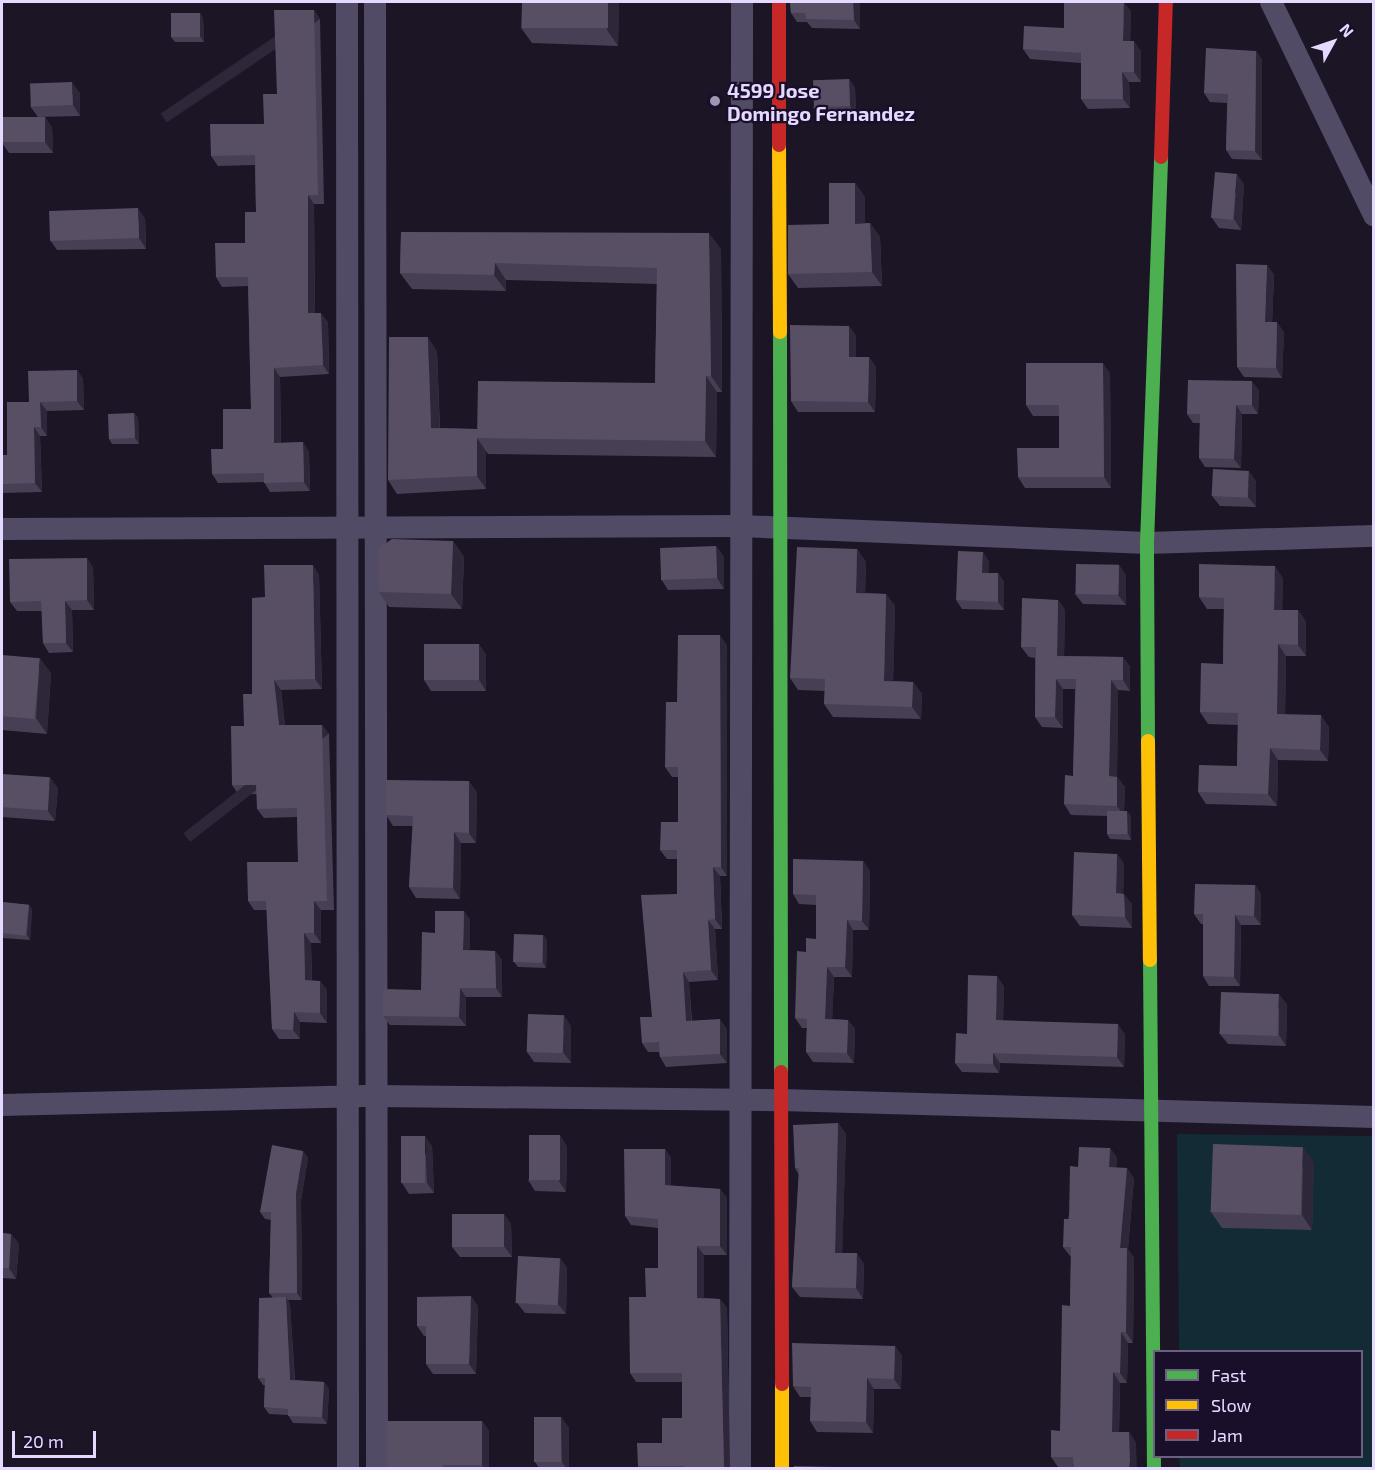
<!DOCTYPE html>
<html>
<head>
<meta charset="utf-8">
<style>
  body { margin:0 }
  #map { position:relative; width:1375px; height:1470px; overflow:hidden; background:#1b1525; font-family:"Exo 2",sans-serif }
  div>[style] { position:absolute }
  [style*='--x'] { left:calc(var(--x)*1px); top:calc(var(--y)*1px); width:calc(var(--w)*1px); rotate:calc(var(--a)*1deg) }
  .green>* { inset:0; background:#132b34 }
  .street>* { height:22px; margin:-11px; padding:0 11px; transform-origin:11px; border-radius:11px; background:#514b66 }
  .fast>* { height:14px; margin:-7px; padding:0 7px; transform-origin:7px; border-radius:7px; background:#4caf50 }
  .slow>* { height:14px; margin:-7px; padding:0 7px; transform-origin:7px; border-radius:7px; background:#ffc107 }
  .jam>* { height:14px; margin:-7px; padding:0 7px; transform-origin:7px; border-radius:7px; background:#c62828 }
  .wall>* { inset:0; background:#473f53 }
  .shaded-wall>* { inset:0; background:#2e2739; transform-origin:0 0 }
  .building>* { inset:0; background:#584f65; transform-origin:0 0 }
  .dots>* { width:16px; height:16px; translate:-50% -50%; box-sizing:border-box; border:3px solid #1a0f2b; border-radius:50% }
  span { translate:-50% -50%; white-space:nowrap; text-align:center; line-height:1.15; -webkit-text-stroke:4.5px #1a0f2b; paint-order:stroke }
  .poi-label { font-size:20px; color:#e6d9ff; font-weight:700 }
  .left { translate:0 -50%; text-align:left }
  .frame { position:absolute; inset:0; border:3px solid #e6d9ff; pointer-events:none }
  .legend { position:absolute; left:1153px; top:1350px; width:210px; height:108px; box-sizing:border-box; background:#1a0f2b; border:2px solid #6c6080; margin:0; padding:8px 10px; list-style:none; font-size:18px; color:#e6d9ff }
  .legend li { display:flex; align-items:center; gap:12px; height:30px }
  .legend b { width:30px; border:2px solid #6c6080 }
  .north { position:absolute; left:1303px; top:12px; width:60px; height:60px; -webkit-text-stroke:4px #1a0f2b; paint-order:stroke; rotate:50deg; font-size:16px; font-weight:700; line-height:24px; text-align:center; color:#e6d9ff }
  .north::after { content:''; display:block; margin:auto; width:21px; height:27px; background:#e6d9ff; clip-path:polygon(50% 0,100% 100%,50% 72%,0 100%) }
  .scale { position:absolute; left:12px; top:1431px; width:84px; height:27px; box-sizing:border-box; border:3px solid #e6d9ff; border-top:0; padding-left:8px; font-size:18px; line-height:21px; white-space:nowrap; color:#e6d9ff; -webkit-text-stroke:4px #1a0f2b; paint-order:stroke }
</style>
</head>
<body>
<div id="map">
  <div class="green">
    <i style="clip-path:polygon(1177px 1134px,1373px 1136px,1373px 1468px,1180px 1468px,1179px 1457px,1362px 1456px,1362px 1352px,1179px 1351px)"></i>
  </div>
  <div class="street">
    <i style="--x:347;--y:2;--w:1466;--a:89.96"></i>
    <i style="--x:375;--y:2;--w:1466;--a:89.92"></i>
    <i style="--x:1271;--y:2;--w:237;--a:64.2"></i>
    <i style="--x:2;--y:529;--w:739;--a:-0.23"></i>
    <i style="--x:741;--y:526;--w:406;--a:2.4"></i>
    <i style="--x:1147;--y:543;--w:227;--a:-1.8"></i>
    <i style="--x:2;--y:1105;--w:375;--a:-1.4"></i>
    <i style="--x:377;--y:1096;--w:404;--a:0.6"></i>
    <i style="--x:781;--y:1100;--w:593;--a:1.64"></i>
    <i style="--x:740;--y:1468;--w:1466;--a:-89.92"></i>
  </div>
  <div class="fast">
    <i style="--x:780;--y:332;--w:740;--a:89.92"></i>
    <i style="--x:1148;--y:741;--w:198;--a:-90.3"></i>
    <i style="--x:1147;--y:543;--w:386;--a:-87.9"></i>
    <i style="--x:1150;--y:960;--w:508;--a:89.55"></i>
  </div>
  <div class="slow">
    <i style="--x:779;--y:145;--w:187;--a:89.7"></i>
    <i style="--x:1148;--y:741;--w:219;--a:89.5"></i>
    <i style="--x:782;--y:1384;--w:84;--a:90"></i>
  </div>
  <div class="jam">
    <i style="--x:779;--y:2;--w:143;--a:90"></i>
    <i style="--x:1161;--y:157;--w:155;--a:-88.2"></i>
    <i style="--x:781;--y:1072;--w:312;--a:89.8"></i>
  </div>
  <div class="wall">
    <i style="clip-path:polygon(522px 2px,617px 2px,619px 4px,618px 46px,532px 43px,521px 28px)"></i>
    <i style="clip-path:polygon(790px 2px,860px 2px,860px 29px,812px 28px,807px 22px,797px 22px,791px 13px)"></i>
    <i style="clip-path:polygon(314px 10px,320px 19px,324px 204px,314px 204px,315px 313px,328px 322px,329px 374px,280px 377px,281px 443px,303px 442px,309px 452px,310px 491px,270px 492px,264px 482px,218px 483px,212px 474px,223px 449px,251px 409px,248px 286px,222px 287px,216px 277px,245px 243px,256px 212px,255px 165px,218px 166px,211px 156px,264px 124px)"></i>
    <i style="clip-path:polygon(1131px 11px,1130px 41px,1141px 51px,1141px 82px,1129px 82px,1130px 108px,1088px 109px,1081px 99px,1081px 63px,1030px 59px,1023px 49px,1064px 28px)"></i>
    <i style="clip-path:polygon(200px 13px,203px 18px,204px 42px,175px 42px,171px 37px)"></i>
    <i style="clip-path:polygon(1256px 51px,1262px 60px,1262px 160px,1232px 159px,1226px 150px,1227px 103px,1210px 102px,1204px 93px)"></i>
    <i style="clip-path:polygon(849px 79px,855px 88px,856px 115px,819px 115px,813px 107px)"></i>
    <i style="clip-path:polygon(80px 93px,80px 116px,38px 117px,30px 106px)"></i>
    <i style="clip-path:polygon(45px 117px,52px 128px,53px 153px,9px 153px,2px 143px)"></i>
    <i style="clip-path:polygon(855px 183px,865px 197px,865px 223px,870px 223px,880px 237px,882px 286px,798px 288px,788px 274px,829px 224px)"></i>
    <i style="clip-path:polygon(1244px 184px,1241px 230px,1219px 228px,1212px 218px)"></i>
    <i style="clip-path:polygon(145px 218px,146px 249px,57px 250px,50px 240px)"></i>
    <i style="clip-path:polygon(401px 232px,721px 249px,722px 392px,717px 392px,716px 457px,488px 454px,486px 451px,486px 489px,397px 494px,388px 480px,437px 351px,440px 428px,477px 429px,655px 383px,657px 284px,506px 280px,506px 291px,412px 289px,400px 273px)"></i>
    <i style="clip-path:polygon(1267px 265px,1274px 275px,1272px 322px,1284px 332px,1282px 378px,1244px 377px,1237px 367px)"></i>
    <i style="clip-path:polygon(849px 326px,856px 336px,856px 357px,869px 357px,876px 367px,875px 412px,798px 412px,791px 401px)"></i>
    <i style="clip-path:polygon(77px 370px,83px 379px,84px 410px,47px 411px,47px 436px,40px 436px,42px 492px,2px 493px,2px 455px,7px 455px,29px 402px)"></i>
    <i style="clip-path:polygon(1110px 373px,1111px 488px,1025px 488px,1018px 477px,1059px 448px,1059px 416px,1033px 416px,1026px 405px)"></i>
    <i style="clip-path:polygon(1259px 390px,1258px 414px,1242px 414px,1241px 468px,1205px 467px,1199px 458px,1200px 423px,1193px 423px,1187px 414px)"></i>
    <i style="clip-path:polygon(134px 413px,138px 418px,139px 444px,112px 444px,109px 439px)"></i>
    <i style="clip-path:polygon(1256px 481px,1256px 507px,1220px 506px,1212px 496px)"></i>
    <i style="clip-path:polygon(453px 541px,464px 557px,462px 609px,389px 607px,379px 592px)"></i>
    <i style="clip-path:polygon(716px 546px,724px 557px,724px 589px,668px 590px,661px 579px)"></i>
    <i style="clip-path:polygon(857px 549px,866px 562px,865px 593px,886px 594px,895px 606px,893px 681px,913px 682px,922px 694px,921px 719px,833px 717px,824px 704px,825px 691px,798px 690px,790px 678px)"></i>
    <i style="clip-path:polygon(989px 561px,988px 573px,998px 573px,1004px 582px,1004px 610px,962px 609px,956px 600px)"></i>
    <i style="clip-path:polygon(1119px 565px,1126px 576px,1126px 605px,1083px 604px,1075px 594px)"></i>
    <i style="clip-path:polygon(93px 567px,94px 610px,72px 610px,73px 652px,49px 653px,43px 643px,42px 611px,17px 611px,10px 602px)"></i>
    <i style="clip-path:polygon(319px 574px,322px 689px,281px 690px,285px 725px,322px 725px,329px 734px,334px 910px,321px 910px,321px 943px,311px 943px,312px 981px,320px 981px,327px 990px,327px 1023px,300px 1022px,300px 1039px,279px 1039px,272px 1029px,267px 910px,254px 910px,248px 901px,298px 862px,297px 817px,264px 818px,257px 809px,257px 794px,239px 795px,232px 785px,244px 726px,252px 694px)"></i>
    <i style="clip-path:polygon(1283px 578px,1282px 610px,1298px 610px,1306px 622px,1306px 656px,1286px 656px,1285px 714px,1329px 727px,1328px 761px,1278px 760px,1277px 806px,1206px 804px,1198px 792px,1237px 766px,1238px 725px,1208px 724px,1200px 712px,1223px 664px,1224px 609px,1207px 609px,1199px 597px)"></i>
    <i style="clip-path:polygon(1058px 600px,1065px 610px,1064px 656px,1123px 657px,1130px 667px,1130px 691px,1118px 690px,1117px 777px,1125px 787px,1124px 811px,1131px 816px,1131px 840px,1110px 839px,1107px 834px,1107px 816px,1071px 815px,1064px 804px,1073px 776px,1075px 689px,1063px 689px,1063px 728px,1042px 727px,1035px 717px,1035px 658px,1029px 657px,1021px 647px)"></i>
    <i style="clip-path:polygon(727px 645px,727px 876px,720px 876px,722px 929px,715px 929px,718px 980px,689px 982px,692px 1021px,727px 1029px,727px 1063px,666px 1067px,660px 1057px,659px 1052px,648px 1052px,642px 1043px,652px 1017px,677px 894px,677px 859px,667px 859px,660px 850px,678px 822px,678px 777px,672px 777px,665px 767px,677px 702px)"></i>
    <i style="clip-path:polygon(486px 654px,486px 691px,431px 691px,424px 680px)"></i>
    <i style="clip-path:polygon(2px 655px,51px 673px,47px 734px,2px 730px)"></i>
    <i style="clip-path:polygon(2px 774px,58px 788px,55px 821px,2px 817px)"></i>
    <i style="clip-path:polygon(477px 792px,476px 843px,461px 843px,460px 899px,416px 898px,409px 887px,413px 826px,393px 826px,386px 815px)"></i>
    <i style="clip-path:polygon(1117px 854px,1124px 864px,1123px 894px,1132px 904px,1132px 928px,1080px 926px,1072px 915px)"></i>
    <i style="clip-path:polygon(863px 861px,870px 871px,869px 930px,853px 930px,852px 977px,834px 977px,832px 1019px,848px 1020px,855px 1029px,854px 1063px,813px 1062px,806px 1052px,807px 1028px,802px 1028px,795px 1018px,806px 952px,816px 939px,816px 905px,799px 904px,793px 894px)"></i>
    <i style="clip-path:polygon(1255px 885px,1261px 894px,1261px 925px,1241px 925px,1240px 986px,1209px 986px,1203px 976px,1203px 924px,1201px 924px,1194px 914px)"></i>
    <i style="clip-path:polygon(2px 902px,29px 905px,32px 910px,30px 940px,2px 938px)"></i>
    <i style="clip-path:polygon(464px 911px,470px 920px,470px 950px,495px 951px,502px 960px,502px 997px,466px 997px,466px 1026px,390px 1025px,383px 1016px,421px 990px,435px 933px)"></i>
    <i style="clip-path:polygon(543px 935px,547px 940px,546px 968px,518px 967px,514px 962px)"></i>
    <i style="clip-path:polygon(1004px 986px,1003px 1021px,1125px 1034px,1124px 1067px,1000px 1063px,999px 1073px,962px 1072px,955px 1063px,967px 1034px)"></i>
    <i style="clip-path:polygon(1287px 1004px,1286px 1046px,1228px 1044px,1220px 1034px)"></i>
    <i style="clip-path:polygon(571px 1026px,571px 1063px,534px 1062px,527px 1052px)"></i>
    <i style="clip-path:polygon(838px 1123px,846px 1134px,842px 1253px,864px 1264px,863px 1299px,800px 1297px,792px 1287px,799px 1175px,795px 1168px)"></i>
    <i style="clip-path:polygon(432px 1146px,434px 1193px,409px 1194px,402px 1183px)"></i>
    <i style="clip-path:polygon(567px 1146px,566px 1192px,535px 1191px,528px 1180px)"></i>
    <i style="clip-path:polygon(1110px 1148px,1117px 1158px,1116px 1168px,1134px 1178px,1128px 1249px,1134px 1258px,1133px 1343px,1128px 1343px,1127px 1383px,1120px 1383px,1119px 1432px,1129px 1432px,1136px 1443px,1073px 1467px,1058px 1467px,1051px 1457px,1060px 1431px,1070px 1306px,1071px 1257px,1063px 1247px,1078px 1167px)"></i>
    <i style="clip-path:polygon(665px 1149px,671px 1158px,671px 1186px,720px 1189px,727px 1198px,727px 1255px,704px 1255px,704px 1298px,720px 1299px,727px 1308px,730px 1468px,639px 1468px,638px 1466px,662px 1443px,682px 1418px,682px 1382px,636px 1382px,630px 1373px,646px 1297px,658px 1268px,658px 1228px,631px 1225px,625px 1216px)"></i>
    <i style="clip-path:polygon(303px 1151px,308px 1158px,301px 1200px,302px 1300px,288px 1300px,290px 1305px,295px 1380px,324px 1382px,329px 1389px,327px 1424px,293px 1423px,288px 1415px,269px 1414px,264px 1407px,265px 1385px,263px 1385px,258px 1378px,273px 1298px,269px 1293px,271px 1220px,265px 1219px,260px 1212px)"></i>
    <i style="clip-path:polygon(1314px 1162px,1312px 1230px,1222px 1228px,1211px 1212px)"></i>
    <i style="clip-path:polygon(504px 1214px,511px 1224px,512px 1257px,460px 1257px,452px 1247px)"></i>
    <i style="clip-path:polygon(2px 1233px,11px 1234px,19px 1244px,16px 1279px,2px 1278px)"></i>
    <i style="clip-path:polygon(560px 1258px,567px 1268px,566px 1314px,525px 1313px,517px 1303px)"></i>
    <i style="clip-path:polygon(478px 1306px,476px 1374px,433px 1374px,426px 1364px,426px 1336px,424px 1336px,417px 1326px)"></i>
    <i style="clip-path:polygon(895px 1346px,902px 1356px,901px 1389px,874px 1389px,873px 1433px,817px 1432px,810px 1421px,811px 1397px,800px 1397px,793px 1386px)"></i>
    <i style="clip-path:polygon(561px 1417px,569px 1428px,569px 1468px,539px 1468px,535px 1462px)"></i>
    <i style="clip-path:polygon(482px 1421px,489px 1431px,489px 1468px,387px 1468px)"></i>
  </div>
  <div class="shaded-wall">
    <i style="clip-path:polygon(608px 2px,617px 2px,619px 4px,618px 46px,607px 30px)"></i>
    <i style="clip-path:polygon(853px 2px,860px 2px,860px 29px,854px 20px)"></i>
    <i style="clip-path:polygon(1124px 2px,1131px 11px,1130px 51px,1123px 41px)"></i>
    <i style="left:314px;top:10px;width:11px;height:185px;rotate:56deg"></i>
    <i style="clip-path:polygon(200px 13px,203px 18px,204px 42px,200px 36px)"></i>
    <i style="clip-path:polygon(1134px 41px,1141px 51px,1141px 82px,1134px 72px)"></i>
    <i style="clip-path:polygon(1256px 51px,1262px 60px,1262px 160px,1255px 151px)"></i>
    <i style="clip-path:polygon(1122px 72px,1129px 82px,1130px 108px,1123px 99px)"></i>
    <i style="clip-path:polygon(849px 79px,855px 88px,856px 115px,850px 106px)"></i>
    <i style="clip-path:polygon(72px 82px,80px 93px,80px 116px,73px 105px)"></i>
    <i style="clip-path:polygon(45px 117px,52px 128px,53px 153px,45px 142px)"></i>
    <i style="clip-path:polygon(1237px 174px,1244px 184px,1241px 230px,1234px 219px)"></i>
    <i style="clip-path:polygon(855px 183px,865px 197px,865px 238px,855px 224px)"></i>
    <i style="clip-path:polygon(308px 195px,314px 204px,315px 323px,308px 313px)"></i>
    <i style="clip-path:polygon(138px 208px,145px 218px,146px 249px,139px 238px)"></i>
    <i style="clip-path:polygon(870px 223px,880px 237px,882px 286px,872px 272px)"></i>
    <i style="clip-path:polygon(709px 233px,721px 249px,722px 392px,711px 376px)"></i>
    <i style="clip-path:polygon(495px 263px,506px 280px,506px 291px,494px 275px)"></i>
    <i style="clip-path:polygon(1267px 265px,1274px 275px,1272px 331px,1265px 322px)"></i>
    <i style="clip-path:polygon(321px 313px,328px 322px,329px 374px,323px 365px)"></i>
    <i style="clip-path:polygon(1277px 322px,1284px 332px,1282px 378px,1276px 368px)"></i>
    <i style="clip-path:polygon(849px 326px,856px 336px,856px 367px,849px 357px)"></i>
    <i style="clip-path:polygon(428px 337px,437px 351px,440px 441px,431px 428px)"></i>
    <i style="clip-path:polygon(869px 357px,876px 367px,875px 412px,868px 402px)"></i>
    <i style="clip-path:polygon(1103px 363px,1110px 373px,1111px 488px,1104px 477px)"></i>
    <i style="clip-path:polygon(274px 368px,280px 377px,281px 452px,274px 443px)"></i>
    <i style="clip-path:polygon(77px 370px,83px 379px,84px 410px,77px 401px)"></i>
    <i style="clip-path:polygon(706px 376px,717px 392px,716px 457px,705px 441px)"></i>
    <i style="clip-path:polygon(1252px 381px,1259px 390px,1258px 414px,1252px 405px)"></i>
    <i style="clip-path:polygon(40px 402px,47px 411px,47px 436px,41px 427px)"></i>
    <i style="clip-path:polygon(1236px 405px,1242px 414px,1241px 468px,1234px 459px)"></i>
    <i style="clip-path:polygon(134px 413px,138px 418px,139px 444px,135px 438px)"></i>
    <i style="clip-path:polygon(34px 427px,40px 436px,42px 492px,35px 483px)"></i>
    <i style="clip-path:polygon(477px 438px,486px 451px,486px 489px,477px 476px)"></i>
    <i style="clip-path:polygon(303px 442px,309px 452px,310px 491px,304px 482px)"></i>
    <i style="clip-path:polygon(1249px 471px,1256px 481px,1256px 507px,1248px 497px)"></i>
    <i style="clip-path:polygon(453px 541px,464px 557px,462px 609px,451px 594px)"></i>
    <i style="clip-path:polygon(716px 546px,724px 557px,724px 589px,717px 578px)"></i>
    <i style="clip-path:polygon(857px 549px,866px 562px,865px 605px,856px 593px)"></i>
    <i style="clip-path:polygon(983px 552px,989px 561px,988px 582px,982px 573px)"></i>
    <i style="clip-path:polygon(87px 558px,93px 567px,94px 610px,87px 600px)"></i>
    <i style="clip-path:polygon(313px 565px,319px 574px,322px 689px,315px 679px)"></i>
    <i style="clip-path:polygon(1119px 565px,1126px 576px,1126px 605px,1118px 595px)"></i>
    <i style="clip-path:polygon(1275px 566px,1283px 578px,1282px 622px,1274px 610px)"></i>
    <i style="clip-path:polygon(998px 573px,1004px 582px,1004px 610px,998px 602px)"></i>
    <i style="clip-path:polygon(886px 594px,895px 606px,893px 693px,884px 681px)"></i>
    <i style="clip-path:polygon(1058px 600px,1065px 610px,1064px 666px,1057px 656px)"></i>
    <i style="clip-path:polygon(65px 601px,72px 610px,73px 652px,66px 643px)"></i>
    <i style="clip-path:polygon(1298px 610px,1306px 622px,1306px 656px,1298px 645px)"></i>
    <i style="clip-path:polygon(720px 635px,727px 645px,727px 876px,721px 867px)"></i>
    <i style="clip-path:polygon(479px 644px,486px 654px,486px 691px,479px 680px)"></i>
    <i style="clip-path:polygon(1278px 644px,1286px 656px,1285px 726px,1277px 714px)"></i>
    <i style="clip-path:polygon(1123px 657px,1130px 667px,1130px 691px,1123px 680px)"></i>
    <i style="clip-path:polygon(40px 658px,51px 673px,47px 734px,36px 718px)"></i>
    <i style="clip-path:polygon(1056px 679px,1063px 689px,1063px 728px,1055px 717px)"></i>
    <i style="clip-path:polygon(274px 680px,281px 690px,286px 735px,279px 725px)"></i>
    <i style="clip-path:polygon(1111px 680px,1118px 690px,1117px 787px,1109px 776px)"></i>
    <i style="clip-path:polygon(913px 682px,922px 694px,921px 719px,912px 707px)"></i>
    <i style="clip-path:polygon(1321px 715px,1329px 727px,1328px 761px,1320px 750px)"></i>
    <i style="left:322px;top:725px;width:11px;height:176px;rotate:52deg"></i>
    <i style="clip-path:polygon(1270px 748px,1278px 760px,1277px 806px,1268px 794px)"></i>
    <i style="clip-path:polygon(50px 777px,58px 788px,55px 821px,48px 811px)"></i>
    <i style="clip-path:polygon(1117px 777px,1125px 787px,1124px 816px,1117px 806px)"></i>
    <i style="clip-path:polygon(469px 781px,477px 792px,476px 843px,469px 833px)"></i>
    <i style="clip-path:polygon(1127px 811px,1131px 816px,1131px 840px,1128px 834px)"></i>
    <i style="clip-path:polygon(454px 832px,461px 843px,460px 899px,453px 888px)"></i>
    <i style="clip-path:polygon(1117px 854px,1124px 864px,1123px 904px,1116px 893px)"></i>
    <i style="clip-path:polygon(863px 861px,870px 871px,869px 930px,862px 921px)"></i>
    <i style="clip-path:polygon(713px 867px,720px 876px,722px 929px,715px 919px)"></i>
    <i style="clip-path:polygon(1255px 885px,1261px 894px,1261px 925px,1254px 916px)"></i>
    <i style="clip-path:polygon(1124px 894px,1132px 904px,1132px 928px,1125px 917px)"></i>
    <i style="clip-path:polygon(314px 901px,321px 910px,321px 943px,314px 933px)"></i>
    <i style="clip-path:polygon(29px 905px,32px 910px,30px 940px,27px 935px)"></i>
    <i style="clip-path:polygon(464px 911px,470px 920px,470px 959px,463px 950px)"></i>
    <i style="clip-path:polygon(1235px 915px,1241px 925px,1240px 986px,1234px 977px)"></i>
    <i style="clip-path:polygon(708px 920px,715px 929px,718px 980px,711px 970px)"></i>
    <i style="clip-path:polygon(847px 920px,853px 930px,852px 977px,845px 967px)"></i>
    <i style="clip-path:polygon(304px 933px,311px 943px,312px 990px,305px 980px)"></i>
    <i style="clip-path:polygon(543px 935px,547px 940px,546px 968px,543px 963px)"></i>
    <i style="clip-path:polygon(495px 951px,502px 960px,502px 997px,496px 988px)"></i>
    <i style="clip-path:polygon(827px 967px,834px 977px,832px 1029px,825px 1019px)"></i>
    <i style="clip-path:polygon(683px 972px,689px 982px,692px 1031px,686px 1021px)"></i>
    <i style="clip-path:polygon(997px 976px,1004px 986px,1003px 1030px,996px 1020px)"></i>
    <i style="clip-path:polygon(320px 981px,327px 990px,327px 1023px,320px 1013px)"></i>
    <i style="clip-path:polygon(460px 988px,466px 997px,466px 1026px,459px 1017px)"></i>
    <i style="clip-path:polygon(1279px 994px,1287px 1004px,1286px 1046px,1279px 1035px)"></i>
    <i style="clip-path:polygon(294px 1012px,300px 1022px,300px 1039px,293px 1030px)"></i>
    <i style="clip-path:polygon(564px 1015px,571px 1026px,571px 1063px,563px 1052px)"></i>
    <i style="clip-path:polygon(720px 1019px,727px 1029px,727px 1063px,720px 1054px)"></i>
    <i style="clip-path:polygon(848px 1020px,855px 1029px,854px 1063px,847px 1053px)"></i>
    <i style="clip-path:polygon(1118px 1024px,1125px 1034px,1124px 1067px,1117px 1057px)"></i>
    <i style="clip-path:polygon(993px 1053px,1000px 1063px,999px 1073px,993px 1064px)"></i>
    <i style="clip-path:polygon(838px 1123px,846px 1134px,842px 1263px,835px 1253px)"></i>
    <i style="clip-path:polygon(560px 1135px,567px 1146px,566px 1192px,559px 1181px)"></i>
    <i style="clip-path:polygon(425px 1136px,432px 1146px,434px 1193px,427px 1183px)"></i>
    <i style="clip-path:polygon(1303px 1147px,1314px 1162px,1312px 1230px,1302px 1215px)"></i>
    <i style="clip-path:polygon(1110px 1148px,1117px 1158px,1116px 1178px,1109px 1167px)"></i>
    <i style="clip-path:polygon(665px 1149px,671px 1158px,671px 1195px,665px 1185px)"></i>
    <i style="clip-path:polygon(303px 1151px,308px 1158px,301px 1200px,302px 1300px,297px 1293px,296px 1193px)"></i>
    <i style="clip-path:polygon(1127px 1168px,1134px 1178px,1128px 1249px,1134px 1258px,1133px 1343px,1126px 1332px,1120px 1248px)"></i>
    <i style="clip-path:polygon(720px 1189px,727px 1198px,727px 1255px,720px 1246px)"></i>
    <i style="clip-path:polygon(504px 1214px,511px 1224px,512px 1257px,504px 1246px)"></i>
    <i style="clip-path:polygon(11px 1234px,19px 1244px,16px 1279px,9px 1268px)"></i>
    <i style="clip-path:polygon(697px 1246px,704px 1255px,704px 1308px,697px 1298px)"></i>
    <i style="clip-path:polygon(857px 1253px,864px 1264px,863px 1299px,856px 1288px)"></i>
    <i style="clip-path:polygon(560px 1258px,567px 1268px,566px 1314px,558px 1304px)"></i>
    <i style="clip-path:polygon(471px 1296px,478px 1306px,476px 1374px,469px 1364px)"></i>
    <i style="clip-path:polygon(286px 1297px,290px 1305px,295px 1387px,290px 1380px)"></i>
    <i style="clip-path:polygon(720px 1299px,727px 1308px,730px 1468px,724px 1468px)"></i>
    <i style="clip-path:polygon(1121px 1332px,1128px 1343px,1127px 1383px,1120px 1373px)"></i>
    <i style="clip-path:polygon(895px 1346px,902px 1356px,901px 1389px,894px 1379px)"></i>
    <i style="clip-path:polygon(1113px 1372px,1120px 1383px,1119px 1442px,1112px 1432px)"></i>
    <i style="clip-path:polygon(867px 1378px,874px 1389px,873px 1433px,866px 1422px)"></i>
    <i style="clip-path:polygon(324px 1382px,329px 1389px,327px 1424px,322px 1417px)"></i>
    <i style="clip-path:polygon(561px 1417px,569px 1428px,569px 1468px,566px 1468px,562px 1462px)"></i>
    <i style="clip-path:polygon(482px 1421px,489px 1431px,489px 1468px,484px 1468px,482px 1465px)"></i>
    <i style="clip-path:polygon(1129px 1432px,1136px 1443px,1137px 1468px,1129px 1468px)"></i>
  </div>
  <div class="building">
    <i style="left:522px;top:2px;width:86px;height:26px"></i>
    <i style="clip-path:polygon(790px 2px,853px 2px,854px 20px,806px 19px,805px 13px,791px 13px)"></i>
    <i style="clip-path:polygon(1064px 2px,1124px 2px,1123px 41px,1134px 41px,1134px 72px,1122px 72px,1123px 99px,1081px 99px,1081px 53px,1023px 49px,1024px 26px,1064px 28px)"></i>
    <i style="clip-path:polygon(274px 10px,314px 10px,318px 195px,308px 195px,308px 313px,321px 313px,323px 365px,274px 368px,274px 443px,303px 442px,304px 482px,264px 483px,264px 473px,212px 474px,211px 449px,223px 449px,223px 409px,251px 409px,248px 277px,216px 277px,215px 243px,245px 243px,245px 212px,256px 212px,255px 155px,211px 156px,210px 124px,264px 124px,263px 94px,277px 94px)"></i>
    <i style="left:171px;top:13px;width:29px;height:24px"></i>
    <i style="clip-path:polygon(1206px 48px,1256px 51px,1255px 151px,1226px 150px,1228px 94px,1204px 93px)"></i>
    <i style="left:849px;top:79px;width:27px;height:36px;rotate:88deg"></i>
    <i style="left:72px;top:82px;width:23px;height:42px;rotate:88deg"></i>
    <i style="left:45px;top:117px;width:25px;height:43px;rotate:90deg"></i>
    <i style="left:1215px;top:172px;width:22px;height:46px;rotate:5deg"></i>
    <i style="clip-path:polygon(829px 183px,855px 183px,855px 224px,870px 223px,872px 272px,788px 274px,788px 225px,829px 224px)"></i>
    <i style="left:138px;top:208px;width:30px;height:89px;rotate:88deg"></i>
    <i style="clip-path:polygon(401px 232px,709px 233px,711px 376px,706px 376px,705px 441px,477px 438px,478px 381px,655px 383px,657px 268px,495px 263px,494px 275px,400px 273px)"></i>
    <i style="clip-path:polygon(1236px 264px,1267px 265px,1265px 322px,1277px 322px,1276px 368px,1237px 367px)"></i>
    <i style="clip-path:polygon(790px 325px,849px 326px,849px 357px,869px 357px,868px 402px,791px 401px)"></i>
    <i style="clip-path:polygon(389px 337px,428px 337px,431px 428px,477px 429px,477px 476px,388px 480px)"></i>
    <i style="clip-path:polygon(1026px 363px,1103px 363px,1104px 477px,1018px 477px,1017px 448px,1059px 448px,1059px 405px,1026px 405px)"></i>
    <i style="clip-path:polygon(77px 370px,77px 401px,40px 402px,41px 427px,34px 427px,35px 483px,2px 484px,2px 455px,7px 455px,7px 402px,29px 402px,28px 371px)"></i>
    <i style="clip-path:polygon(1188px 380px,1252px 381px,1252px 405px,1236px 405px,1234px 459px,1199px 458px,1200px 414px,1187px 414px)"></i>
    <i style="left:134px;top:413px;width:25px;height:26px;rotate:88deg"></i>
    <i style="left:1213px;top:469px;width:36px;height:27px;rotate:3deg"></i>
    <i style="clip-path:polygon(392px 539px,453px 541px,451px 594px,379px 592px,378px 549px)"></i>
    <i style="left:716px;top:546px;width:32px;height:56px;rotate:88deg"></i>
    <i style="clip-path:polygon(797px 547px,857px 549px,856px 593px,886px 594px,884px 681px,913px 682px,912px 707px,824px 704px,825px 679px,790px 678px)"></i>
    <i style="clip-path:polygon(958px 551px,983px 552px,982px 573px,998px 573px,998px 602px,956px 600px)"></i>
    <i style="clip-path:polygon(87px 558px,87px 600px,65px 601px,66px 643px,43px 643px,41px 601px,10px 602px,9px 559px)"></i>
    <i style="left:1076px;top:564px;width:43px;height:30px;rotate:1deg"></i>
    <i style="clip-path:polygon(1199px 564px,1275px 566px,1274px 610px,1298px 610px,1298px 645px,1278px 644px,1277px 714px,1321px 715px,1320px 750px,1270px 748px,1268px 794px,1198px 792px,1199px 765px,1237px 766px,1238px 713px,1200px 712px,1201px 663px,1223px 664px,1224px 598px,1199px 597px)"></i>
    <i style="clip-path:polygon(264px 565px,313px 565px,315px 679px,274px 680px,279px 725px,322px 725px,327px 901px,314px 901px,314px 933px,304px 933px,305px 980px,320px 981px,320px 1013px,294px 1012px,293px 1030px,272px 1029px,266px 901px,248px 901px,247px 862px,298px 862px,297px 808px,257px 809px,256px 785px,232px 785px,231px 726px,244px 726px,243px 694px,252px 694px,252px 598px,265px 597px)"></i>
    <i style="clip-path:polygon(1022px 598px,1058px 600px,1057px 656px,1123px 657px,1123px 680px,1111px 680px,1109px 776px,1117px 777px,1117px 806px,1064px 804px,1065px 775px,1073px 776px,1076px 679px,1056px 679px,1055px 717px,1035px 717px,1036px 647px,1021px 647px)"></i>
    <i style="clip-path:polygon(678px 635px,720px 635px,721px 867px,713px 867px,715px 919px,708px 920px,711px 970px,683px 972px,686px 1021px,720px 1019px,720px 1054px,660px 1057px,659px 1042px,642px 1043px,640px 1017px,652px 1017px,641px 895px,677px 894px,677px 850px,660px 850px,661px 822px,678px 822px,678px 767px,665px 767px,666px 702px,677px 702px)"></i>
    <i style="left:424px;top:644px;width:55px;height:36px"></i>
    <i style="left:2px;top:655px;width:38px;height:61px;rotate:5deg"></i>
    <i style="left:2px;top:774px;width:48px;height:33px;rotate:4deg"></i>
    <i style="clip-path:polygon(386px 780px,469px 781px,469px 833px,454px 832px,453px 888px,409px 887px,413px 816px,386px 815px)"></i>
    <i style="left:1107px;top:811px;width:20px;height:23px"></i>
    <i style="clip-path:polygon(1074px 852px,1117px 854px,1116px 893px,1124px 894px,1125px 917px,1072px 915px)"></i>
    <i style="clip-path:polygon(793px 859px,863px 861px,862px 921px,847px 920px,845px 967px,827px 967px,825px 1019px,848px 1020px,847px 1053px,806px 1052px,807px 1019px,795px 1018px,797px 951px,806px 952px,806px 938px,816px 939px,816px 895px,793px 894px)"></i>
    <i style="clip-path:polygon(1195px 884px,1255px 885px,1254px 916px,1235px 915px,1234px 977px,1203px 976px,1203px 914px,1194px 914px)"></i>
    <i style="left:2px;top:902px;width:27px;height:31px;rotate:6deg"></i>
    <i style="clip-path:polygon(435px 911px,464px 911px,463px 950px,495px 951px,496px 988px,460px 988px,459px 1017px,383px 1016px,383px 989px,421px 990px,422px 932px,435px 933px)"></i>
    <i style="left:514px;top:934px;width:29px;height:28px;rotate:2deg"></i>
    <i style="clip-path:polygon(968px 975px,997px 976px,996px 1020px,1118px 1024px,1117px 1057px,993px 1053px,993px 1064px,955px 1063px,956px 1033px,967px 1034px)"></i>
    <i style="left:1221px;top:992px;width:58px;height:42px;rotate:2deg"></i>
    <i style="left:528px;top:1014px;width:36px;height:38px;rotate:2deg"></i>
    <i style="clip-path:polygon(838px 1123px,835px 1253px,857px 1253px,856px 1288px,792px 1287px,799px 1168px,795px 1168px,793px 1125px)"></i>
    <i style="left:529px;top:1135px;width:31px;height:45px"></i>
    <i style="left:401px;top:1136px;width:24px;height:47px"></i>
    <i style="left:1213px;top:1144px;width:90px;height:68px;rotate:2deg"></i>
    <i style="clip-path:polygon(272px 1145px,303px 1151px,296px 1193px,297px 1293px,269px 1293px,271px 1212px,260px 1212px)"></i>
    <i style="clip-path:polygon(1079px 1147px,1110px 1148px,1109px 1167px,1127px 1168px,1120px 1248px,1127px 1248px,1126px 1332px,1121px 1332px,1120px 1373px,1113px 1372px,1112px 1432px,1129px 1432px,1130px 1461px,1129px 1468px,1074px 1468px,1073px 1457px,1051px 1457px,1051px 1430px,1060px 1431px,1062px 1305px,1070px 1306px,1071px 1247px,1063px 1247px,1064px 1219px,1069px 1219px,1070px 1166px,1078px 1167px)"></i>
    <i style="clip-path:polygon(624px 1149px,665px 1149px,665px 1185px,720px 1189px,720px 1246px,697px 1246px,697px 1298px,720px 1299px,724px 1468px,684px 1468px,684px 1466px,638px 1466px,637px 1443px,662px 1443px,662px 1418px,682px 1418px,682px 1373px,630px 1373px,629px 1297px,646px 1297px,645px 1268px,658px 1268px,658px 1219px,625px 1216px)"></i>
    <i style="left:452px;top:1214px;width:52px;height:33px"></i>
    <i style="clip-path:polygon(2px 1233px,11px 1234px,9px 1268px,2px 1268px)"></i>
    <i style="left:518px;top:1256px;width:42px;height:47px;rotate:3deg"></i>
    <i style="clip-path:polygon(471px 1296px,469px 1364px,426px 1364px,426px 1326px,417px 1326px,417px 1297px)"></i>
    <i style="clip-path:polygon(286px 1297px,290px 1380px,324px 1382px,322px 1417px,288px 1416px,288px 1409px,264px 1407px,265px 1378px,258px 1378px,259px 1298px)"></i>
    <i style="clip-path:polygon(792px 1343px,895px 1346px,894px 1379px,867px 1378px,866px 1422px,810px 1421px,811px 1387px,793px 1386px)"></i>
    <i style="left:534px;top:1417px;width:27px;height:45px"></i>
    <i style="clip-path:polygon(386px 1421px,482px 1421px,482px 1465px,443px 1465px,444px 1468px,387px 1468px)"></i>
    <i style="clip-path:polygon(794px 1466px,879px 1468px,794px 1468px)"></i>
    <i style="clip-path:polygon(320px 1467px,320px 1468px,290px 1468px)"></i>
  </div>
  <div class="dots">
    <i style="left:715px;top:101px;background:#9f94b3"></i>
  </div>
  <div class="poi-label">
    <span class="left" style="left:727px;top:102px">4599 Jose<br>Domingo Fernandez</span>
  </div>
  <div class="frame"></div>
  <ul class="legend">
  <li><b style="height:8px;background:#4caf50"></b>Fast</li>
  <li><b style="height:8px;background:#ffc107"></b>Slow</li>
  <li><b style="height:8px;background:#c62828"></b>Jam</li>
  </ul>
  <div class="north">N</div>
  <div class="scale">20 m</div>
</div>
</body>
</html>
